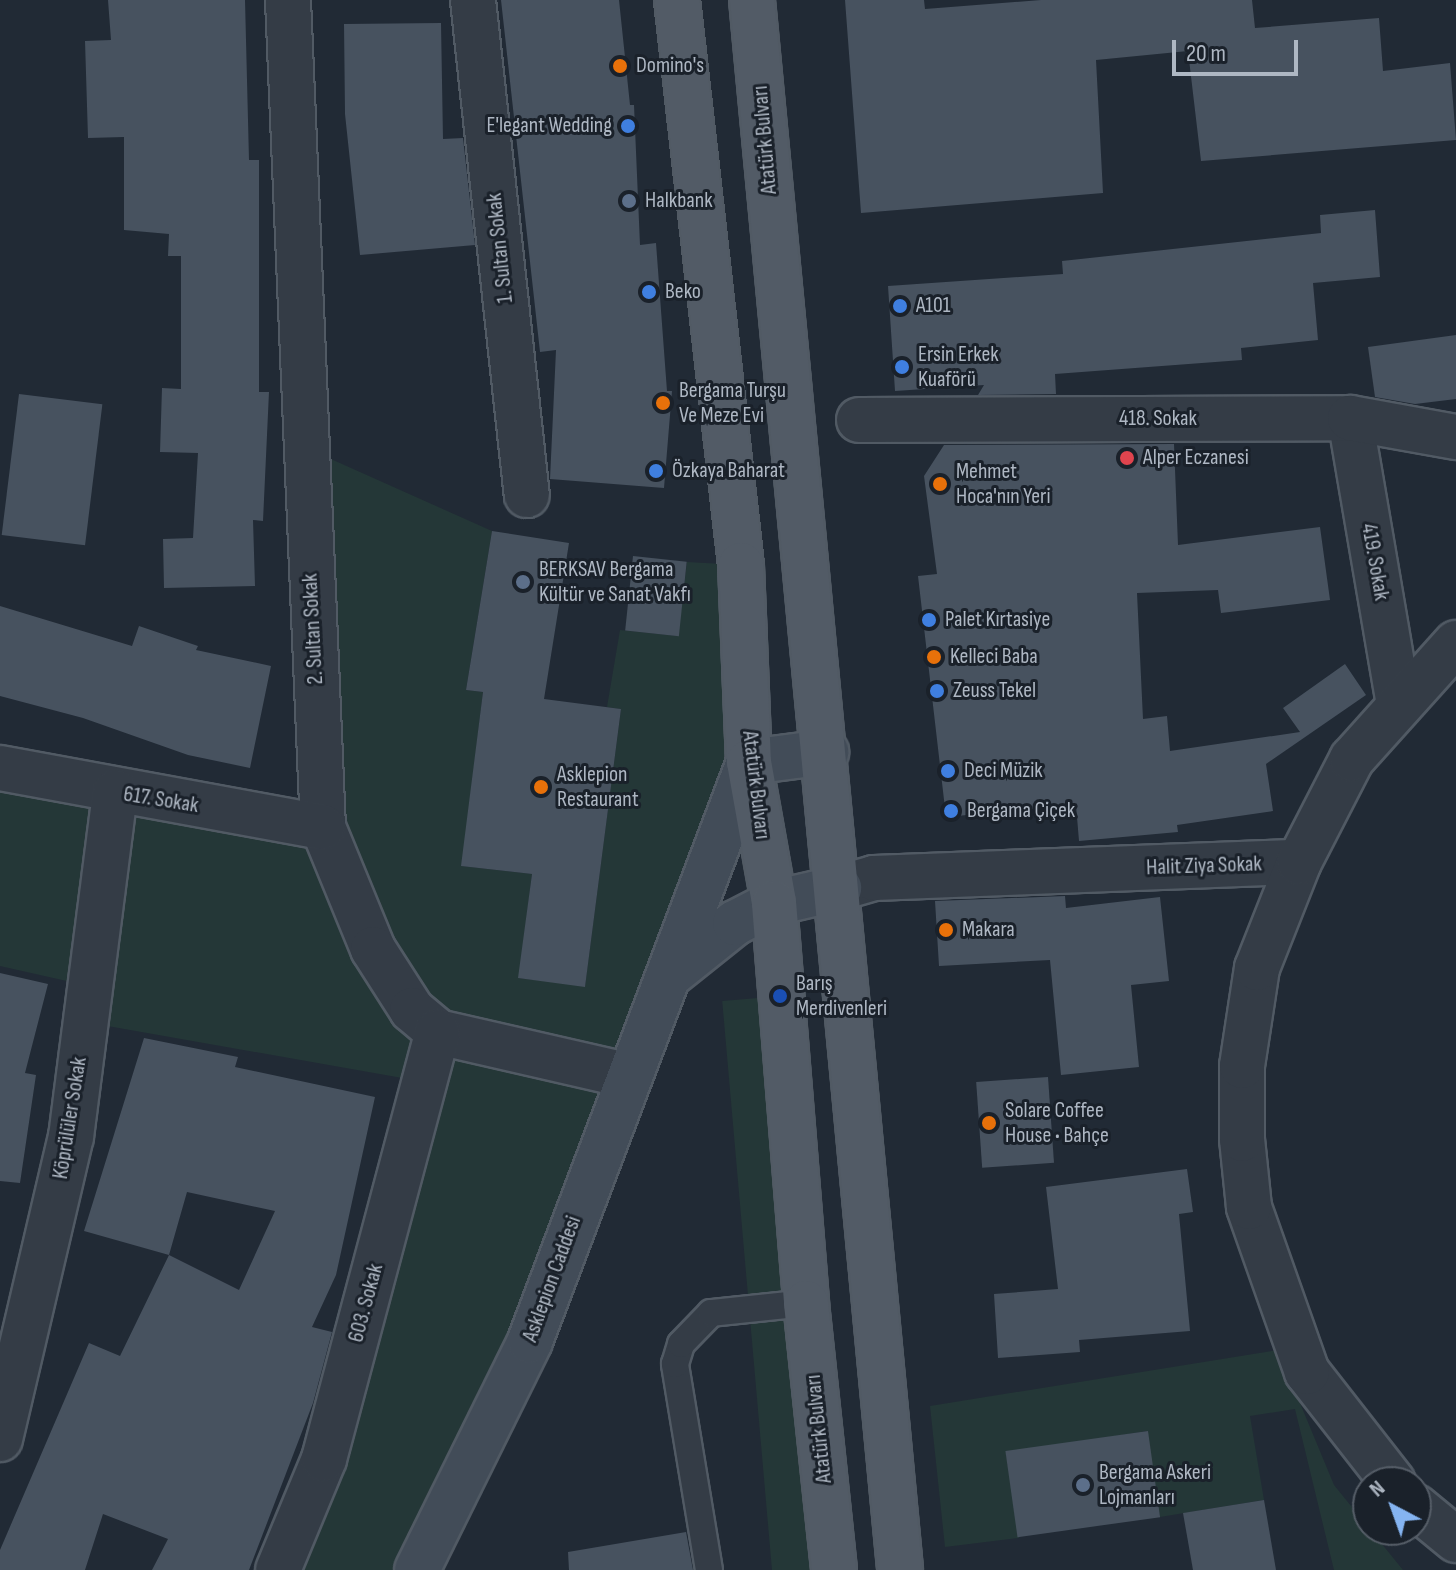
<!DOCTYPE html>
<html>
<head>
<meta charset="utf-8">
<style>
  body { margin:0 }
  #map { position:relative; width:1456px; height:1570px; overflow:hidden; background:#212a35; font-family:"Sofia Sans Condensed",sans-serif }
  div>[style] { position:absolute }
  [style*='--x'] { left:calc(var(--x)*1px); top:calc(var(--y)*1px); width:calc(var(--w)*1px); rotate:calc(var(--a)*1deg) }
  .green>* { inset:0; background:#243737; transform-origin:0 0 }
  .building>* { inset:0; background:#47525f; transform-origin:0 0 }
  .roads { filter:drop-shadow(2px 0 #515a64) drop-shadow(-2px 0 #515a64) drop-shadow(0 2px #515a64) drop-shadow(0 -2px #515a64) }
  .service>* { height:26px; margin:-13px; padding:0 13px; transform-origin:13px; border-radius:13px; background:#343c46 }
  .minor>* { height:44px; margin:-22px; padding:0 22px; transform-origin:22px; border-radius:22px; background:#343c46 }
  .secondary>* { height:44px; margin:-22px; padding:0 22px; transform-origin:22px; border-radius:22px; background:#424c58 }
  .primary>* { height:44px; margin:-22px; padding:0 22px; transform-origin:22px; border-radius:22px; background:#525b66 }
  .dots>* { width:22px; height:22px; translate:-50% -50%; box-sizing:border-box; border:4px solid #1a212a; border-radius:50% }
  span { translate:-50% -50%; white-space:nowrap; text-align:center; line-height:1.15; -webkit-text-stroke:6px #1a212a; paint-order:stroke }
  .poi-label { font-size:22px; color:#aeb7c3 }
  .left { translate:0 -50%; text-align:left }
  .right { translate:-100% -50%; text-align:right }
  .street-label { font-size:22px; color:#aeb7c3 }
  .north { position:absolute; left:1352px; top:1466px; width:80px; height:80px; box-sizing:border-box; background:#1a212a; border:2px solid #555d67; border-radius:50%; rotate:319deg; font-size:22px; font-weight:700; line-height:32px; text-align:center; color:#aeb7c3 }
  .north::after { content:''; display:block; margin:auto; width:28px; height:36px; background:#85b4f1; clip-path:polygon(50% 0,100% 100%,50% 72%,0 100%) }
  .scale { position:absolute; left:1172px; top:40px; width:126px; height:36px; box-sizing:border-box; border:4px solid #aeb7c3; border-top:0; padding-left:10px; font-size:24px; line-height:28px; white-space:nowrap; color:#aeb7c3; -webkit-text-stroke:6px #1a212a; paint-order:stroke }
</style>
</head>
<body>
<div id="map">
  <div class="green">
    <i style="clip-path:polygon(304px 447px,492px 531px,466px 690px,483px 692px,462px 866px,532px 874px,519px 978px,585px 986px,621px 709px,607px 707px,620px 630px,678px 636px,687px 562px,741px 565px,749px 762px,417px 1570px,278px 1570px,425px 1082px,85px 1022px,89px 986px,0 966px,0 768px,323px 827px)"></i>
    <i style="left:780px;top:996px;width:577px;height:58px;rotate:85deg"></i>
    <i style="clip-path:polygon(1278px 1350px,1334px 1485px,1403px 1570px,1334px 1570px,1295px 1409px,1250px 1416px,1264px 1500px,1160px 1517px,1147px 1431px,1006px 1453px,1019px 1538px,945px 1547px,930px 1406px)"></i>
  </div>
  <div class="building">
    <i style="clip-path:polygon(108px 0,245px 0,249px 160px,259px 160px,259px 392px,269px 392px,263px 521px,253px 520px,255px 586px,164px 588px,163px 539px,193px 538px,198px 453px,160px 452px,162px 388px,181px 389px,181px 256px,168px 256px,169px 234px,124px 230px,124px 137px,88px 138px,85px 41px,111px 40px)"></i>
    <i style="clip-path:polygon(501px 0,619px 0,630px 105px,634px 105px,640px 245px,656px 243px,667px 391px,672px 391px,664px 488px,550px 479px,556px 350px,540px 352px)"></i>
    <i style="clip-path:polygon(845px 0,924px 0,925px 9px,1041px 0,1252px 0,1255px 28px,1379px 18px,1383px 71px,1450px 63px,1456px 140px,1201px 161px,1188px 51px,1096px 60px,1103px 193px,861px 213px)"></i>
    <i style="clip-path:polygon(441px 23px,443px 139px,463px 138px,475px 245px,360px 255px,345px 114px,344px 24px)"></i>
    <i style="clip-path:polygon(1375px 210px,1380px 277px,1313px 283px,1318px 340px,1241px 348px,1242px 360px,1055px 374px,1056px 394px,978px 395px,984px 385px,895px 391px,888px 286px,1063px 274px,1062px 261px,1321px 233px,1320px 215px)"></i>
    <i style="clip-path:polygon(1456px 335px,1456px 399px,1415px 404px,1375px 397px,1368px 347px)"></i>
    <i style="left:19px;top:394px;width:84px;height:142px;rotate:7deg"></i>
    <i style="clip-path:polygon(1174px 444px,1178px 545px,1320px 527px,1330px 600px,1221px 613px,1218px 590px,1137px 593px,1143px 719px,1167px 716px,1170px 751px,1300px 732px,1283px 708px,1345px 664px,1366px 695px,1266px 764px,1273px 811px,1177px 825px,1178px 832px,1079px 841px,1076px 805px,946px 817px,918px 576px,937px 574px,924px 476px,944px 445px)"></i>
    <i style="clip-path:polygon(492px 531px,569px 543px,544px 699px,621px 709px,585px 987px,518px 978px,532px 874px,461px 866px,483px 692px,466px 690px)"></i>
    <i style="left:633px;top:556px;width:54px;height:75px;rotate:6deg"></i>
    <i style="clip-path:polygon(0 606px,132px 646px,139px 626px,198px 646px,196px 650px,271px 666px,250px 768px,188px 755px,83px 718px,0 696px)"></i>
    <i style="clip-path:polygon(1065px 896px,1066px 908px,1160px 897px,1169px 981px,1131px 985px,1139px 1067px,1061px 1075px,1050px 960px,939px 966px,935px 901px)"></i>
    <i style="clip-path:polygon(0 973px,48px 984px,25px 1073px,36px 1075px,20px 1183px,0 1181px)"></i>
    <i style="clip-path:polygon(evenodd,144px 1038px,238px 1057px,235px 1067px,375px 1097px,336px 1275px,312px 1327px,332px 1332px,313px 1403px,249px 1570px,152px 1570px,168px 1539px,103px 1514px,85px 1570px,0 1570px,0 1550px,89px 1343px,120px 1356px,169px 1255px,84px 1231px,144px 1038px,187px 1192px,275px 1211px,239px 1290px,169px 1255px,187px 1192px)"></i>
    <i style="left:1048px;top:1077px;width:86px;height:72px;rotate:86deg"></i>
    <i style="clip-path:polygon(1187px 1169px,1193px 1212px,1179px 1214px,1190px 1331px,1079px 1340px,1080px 1352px,998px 1358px,994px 1294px,1058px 1289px,1046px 1187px)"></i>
    <i style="left:1148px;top:1431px;width:87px;height:144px;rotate:82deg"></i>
    <i style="clip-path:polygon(1264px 1500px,1276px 1570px,1193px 1570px,1183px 1513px)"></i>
    <i style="clip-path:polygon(686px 1532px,693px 1570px,569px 1570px,568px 1552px)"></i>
  </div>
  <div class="roads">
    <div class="service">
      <i style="--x:709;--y:1570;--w:209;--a:-99.4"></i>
      <i style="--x:675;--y:1364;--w:21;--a:-73"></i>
      <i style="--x:681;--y:1344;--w:43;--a:-45.9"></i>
      <i style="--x:711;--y:1313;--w:96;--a:-6"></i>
    </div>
    <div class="minor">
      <i style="--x:288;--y:0;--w:828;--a:87.58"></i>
      <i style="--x:323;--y:827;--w:132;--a:67.7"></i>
      <i style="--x:373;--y:949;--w:72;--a:57.4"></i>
      <i style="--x:412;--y:1010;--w:34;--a:40"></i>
      <i style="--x:438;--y:1032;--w:193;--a:12.9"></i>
      <i style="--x:473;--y:0;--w:498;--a:83.8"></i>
      <i style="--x:1350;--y:418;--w:291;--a:80.3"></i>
      <i style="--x:859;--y:420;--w:491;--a:-0.2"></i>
      <i style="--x:1350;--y:418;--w:108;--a:10.2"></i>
      <i style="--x:0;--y:768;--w:328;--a:10.4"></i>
      <i style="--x:839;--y:888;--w:36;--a:-16"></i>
      <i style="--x:874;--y:878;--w:425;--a:-2.2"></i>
      <i style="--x:0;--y:1439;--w:310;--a:-76.8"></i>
      <i style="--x:71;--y:1137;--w:348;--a:-82.7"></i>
      <i style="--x:1393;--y:1482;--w:140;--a:-128"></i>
      <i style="--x:1307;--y:1372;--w:175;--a:-109.4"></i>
      <i style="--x:1249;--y:1207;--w:68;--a:-95.9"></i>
      <i style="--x:1242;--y:1139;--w:73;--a:-90"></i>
      <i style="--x:1242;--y:1066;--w:99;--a:-81.3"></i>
      <i style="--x:1257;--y:968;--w:114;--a:-68.4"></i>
      <i style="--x:1299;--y:862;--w:116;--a:-62.8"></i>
      <i style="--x:1352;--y:759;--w:156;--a:-48.1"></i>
      <i style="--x:1416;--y:1507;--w:52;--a:39.5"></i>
      <i style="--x:278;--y:1570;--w:120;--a:-67.5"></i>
      <i style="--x:324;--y:1459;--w:442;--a:-75.1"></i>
    </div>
    <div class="secondary">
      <i style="--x:671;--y:974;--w:82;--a:-38.6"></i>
      <i style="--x:735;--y:923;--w:44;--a:-27.1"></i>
      <i style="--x:774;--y:903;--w:67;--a:-13"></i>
      <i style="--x:417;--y:1570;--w:255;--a:-63.7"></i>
      <i style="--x:530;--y:1341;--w:619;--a:-69.28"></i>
      <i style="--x:749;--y:762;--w:78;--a:-7.4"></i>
    </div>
    <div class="primary">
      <i style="--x:677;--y:0;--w:569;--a:83.54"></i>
      <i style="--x:741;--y:565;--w:197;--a:87.7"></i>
      <i style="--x:749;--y:762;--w:143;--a:79.9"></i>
      <i style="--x:774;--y:903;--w:401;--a:85.4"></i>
      <i style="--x:806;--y:1303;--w:268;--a:84"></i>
      <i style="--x:752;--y:0;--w:1577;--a:84.61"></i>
    </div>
  </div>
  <div class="dots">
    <i style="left:620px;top:66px;background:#e8710a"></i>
    <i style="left:628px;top:126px;background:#3f7fe0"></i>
    <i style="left:629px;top:201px;background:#5c6f8a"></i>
    <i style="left:649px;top:292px;background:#3f7fe0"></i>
    <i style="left:900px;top:306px;background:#3f7fe0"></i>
    <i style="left:902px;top:367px;background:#3f7fe0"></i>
    <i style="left:663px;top:403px;background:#e8710a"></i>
    <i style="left:1127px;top:458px;background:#e0444e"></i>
    <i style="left:656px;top:471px;background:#3f7fe0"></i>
    <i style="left:940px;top:484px;background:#e8710a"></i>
    <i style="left:523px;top:582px;background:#5c6f8a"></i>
    <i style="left:929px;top:620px;background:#3f7fe0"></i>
    <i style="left:934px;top:657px;background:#e8710a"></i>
    <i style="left:937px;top:691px;background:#3f7fe0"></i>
    <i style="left:948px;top:771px;background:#3f7fe0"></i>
    <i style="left:541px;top:787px;background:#e8710a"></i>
    <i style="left:951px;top:811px;background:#3f7fe0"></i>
    <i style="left:946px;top:930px;background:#e8710a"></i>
    <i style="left:780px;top:996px;background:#1a4fb4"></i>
    <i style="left:989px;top:1123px;background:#e8710a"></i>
    <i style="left:1083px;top:1485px;background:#5c6f8a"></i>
  </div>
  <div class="poi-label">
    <span class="left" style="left:636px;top:66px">Domino's</span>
    <span class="right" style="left:612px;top:126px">E'legant Wedding</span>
    <span class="left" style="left:645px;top:201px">Halkbank</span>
    <span class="left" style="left:665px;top:292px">Beko</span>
    <span class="left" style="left:916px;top:306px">A101</span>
    <span class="left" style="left:918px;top:367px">Ersin Erkek<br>Kuaförü</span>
    <span class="left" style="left:679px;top:403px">Bergama Turşu<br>Ve Meze Evi</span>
    <span class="left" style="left:1143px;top:458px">Alper Eczanesi</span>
    <span class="left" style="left:672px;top:471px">Özkaya Baharat</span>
    <span class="left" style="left:956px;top:484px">Mehmet<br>Hoca'nın Yeri</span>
    <span class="left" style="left:539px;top:582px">BERKSAV Bergama<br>Kültür ve Sanat Vakfı</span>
    <span class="left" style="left:945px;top:620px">Palet Kırtasiye</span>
    <span class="left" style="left:950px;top:657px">Kelleci Baba</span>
    <span class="left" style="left:953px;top:691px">Zeuss Tekel</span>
    <span class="left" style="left:964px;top:771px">Deci Müzik</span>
    <span class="left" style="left:557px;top:787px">Asklepion<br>Restaurant</span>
    <span class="left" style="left:967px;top:811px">Bergama Çiçek</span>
    <span class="left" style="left:962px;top:930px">Makara</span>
    <span class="left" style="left:796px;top:996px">Barış<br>Merdivenleri</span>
    <span class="left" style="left:1005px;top:1123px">Solare Coffee<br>House • Bahçe</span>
    <span class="left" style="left:1099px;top:1485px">Bergama Askeri<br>Lojmanları</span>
  </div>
  <div class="street-label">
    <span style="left:765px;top:140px;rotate:-95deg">Atatürk Bulvarı</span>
    <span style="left:500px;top:248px;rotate:-96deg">1. Sultan Sokak</span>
    <span style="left:1158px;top:419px">418. Sokak</span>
    <span style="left:1375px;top:562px;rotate:80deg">419. Sokak</span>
    <span style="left:313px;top:629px;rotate:-93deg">2. Sultan Sokak</span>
    <span style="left:756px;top:785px;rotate:83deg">Atatürk Bulvarı</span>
    <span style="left:161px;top:800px;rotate:9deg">617. Sokak</span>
    <span style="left:1204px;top:866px;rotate:-2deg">Halit Ziya Sokak</span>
    <span style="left:70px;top:1118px;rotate:-81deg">Köprülüler Sokak</span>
    <span style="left:552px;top:1279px;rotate:-70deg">Asklepion Caddesi</span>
    <span style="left:366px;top:1303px;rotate:-75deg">603. Sokak</span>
    <span style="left:819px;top:1429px;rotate:-96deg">Atatürk Bulvarı</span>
  </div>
  <div class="north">N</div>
  <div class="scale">20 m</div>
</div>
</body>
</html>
